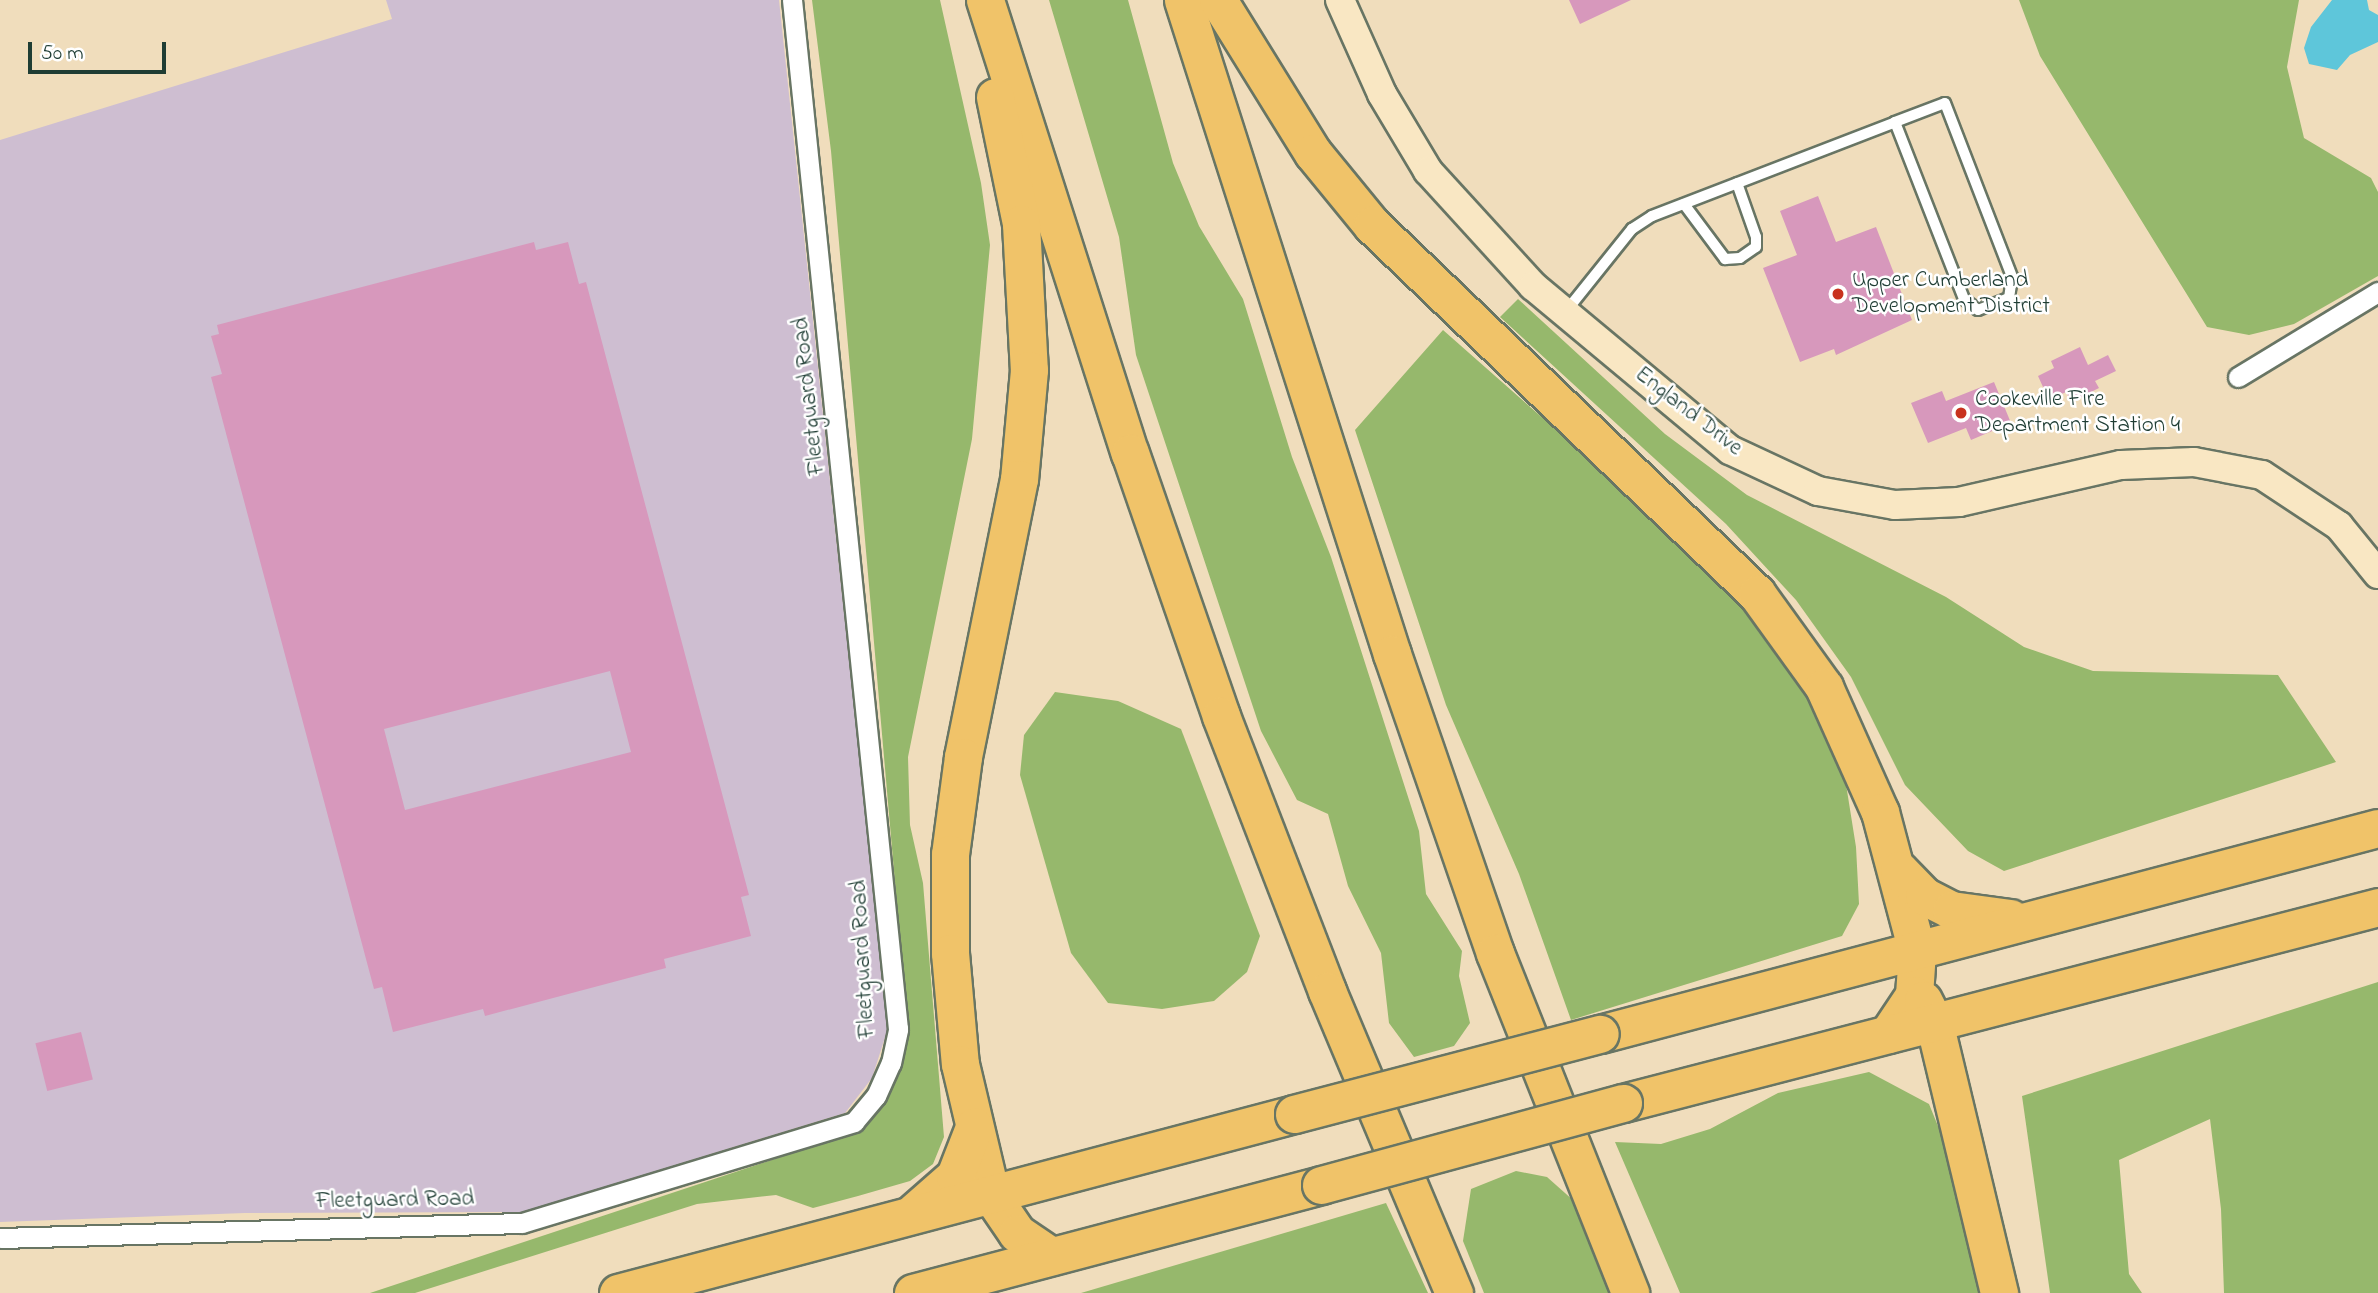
<!DOCTYPE html>
<html>
<head>
<meta charset="utf-8">
<style>
  body { margin:0 }
  #map { position:relative; width:2378px; height:1293px; overflow:hidden; background:#f0ddbc; font-family:"Indie Flower",sans-serif }
  div>[style] { position:absolute }
  [style*='--x'] { left:calc(var(--x)*1px); top:calc(var(--y)*1px); width:calc(var(--w)*1px); rotate:calc(var(--a)*1deg) }
  .industrial>* { inset:0; background:#cebed1 }
  .forest>* { inset:0; background:#96b86c }
  .water>* { inset:0; background:#5ec6da }
  .building>* { inset:0; background:#d798bc; transform-origin:0 0 }
  .roads { filter:drop-shadow(2px 0 #687564) drop-shadow(-2px 0 #687564) drop-shadow(0 2px #687564) drop-shadow(0 -2px #687564) }
  .lane>* { height:10px; margin:-5px; padding:0 5px; transform-origin:5px; border-radius:5px; background:#fff }
  .street>* { height:19px; margin:-9.5px; padding:0 9.5px; transform-origin:9.5px; border-radius:9.5px; background:#fff }
  .secondary>* { height:28px; margin:-14px; padding:0 14px; transform-origin:14px; border-radius:14px; background:#f9e7c3 }
  .highway>* { height:37px; margin:-18.5px; padding:0 18.5px; transform-origin:18.5px; border-radius:18.5px; background:#f0c369 }
  .bridges { filter:drop-shadow(2px 0 #687564) drop-shadow(-2px 0 #687564) drop-shadow(0 2px #687564) drop-shadow(0 -2px #687564) }
  .highway-bridge>* { height:37px; margin:-18.5px; padding:0 18.5px; transform-origin:18.5px; border-radius:18.5px; background:#f0c369 }
  .dots>* { width:19px; height:19px; translate:-50% -50%; box-sizing:border-box; border:4px solid #fff; border-radius:50% }
  span { translate:-50% -50%; white-space:nowrap; text-align:center; line-height:1.15; -webkit-text-stroke:5px #fff; paint-order:stroke }
  .poi-label { font-size:23px; color:#1f3d34 }
  .left { translate:0 -50%; text-align:left }
  .street-label { font-size:23px; color:#1f3d34 }
  .scale { position:absolute; left:28px; top:42px; width:138px; height:32px; box-sizing:border-box; border:4px solid #1f3d34; border-top:0; padding-left:9px; font-size:21px; line-height:24px; white-space:nowrap; color:#1f3d34; -webkit-text-stroke:5px #fff; paint-order:stroke }
</style>
</head>
<body>
<div id="map">
  <div class="industrial">
    <i style="clip-path:polygon(386px 0,779px 0,888px 1028px,872px 1078px,845px 1113px,522px 1212px,245px 1213px,0 1222px,0 140px,392px 19px)"></i>
  </div>
  <div class="forest">
    <i style="clip-path:polygon(812px 0,940px 0,981px 183px,990px 245px,972px 439px,908px 757px,910px 825px,923px 883px,944px 1137px,933px 1164px,910px 1181px,858px 1196px,813px 1208px,776px 1195px,697px 1204px,415px 1293px,370px 1293px,853px 1133px,878px 1112px,897px 1078px,907px 1033px,903px 974px,831px 151px)"></i>
    <i style="clip-path:polygon(1049px 0,1128px 0,1173px 163px,1199px 226px,1243px 299px,1292px 457px,1331px 557px,1419px 831px,1426px 894px,1462px 951px,1459px 976px,1470px 1023px,1454px 1046px,1414px 1057px,1389px 1023px,1381px 953px,1348px 886px,1328px 814px,1297px 800px,1261px 731px,1136px 355px,1119px 237px)"></i>
    <i style="clip-path:polygon(2019px 0,2299px 0,2287px 67px,2304px 138px,2371px 178px,2378px 192px,2378px 276px,2294px 324px,2249px 335px,2207px 327px,2040px 56px)"></i>
    <i style="clip-path:polygon(1518px 299px,1665px 434px,1747px 495px,1946px 597px,2024px 647px,2093px 671px,2278px 675px,2336px 762px,2004px 871px,1968px 851px,1905px 785px,1851px 677px,1796px 600px,1726px 524px,1500px 317px)"></i>
    <i style="clip-path:polygon(1443px 330px,1612px 479px,1761px 626px,1814px 703px,1845px 778px,1856px 847px,1859px 904px,1842px 936px,1571px 1020px,1519px 874px,1446px 705px,1355px 430px)"></i>
    <i style="clip-path:polygon(1055px 692px,1118px 701px,1181px 729px,1260px 936px,1247px 972px,1214px 1001px,1162px 1009px,1108px 1003px,1071px 953px,1020px 775px,1024px 735px)"></i>
    <i style="clip-path:polygon(2378px 982px,2378px 1293px,2224px 1293px,2221px 1209px,2210px 1119px,2119px 1160px,2129px 1274px,2142px 1293px,2050px 1293px,2022px 1096px)"></i>
    <i style="clip-path:polygon(1869px 1072px,1929px 1104px,1971px 1207px,1992px 1293px,1680px 1293px,1615px 1142px,1661px 1144px,1710px 1129px,1778px 1093px)"></i>
    <i style="clip-path:polygon(1516px 1171px,1547px 1177px,1574px 1201px,1613px 1293px,1484px 1293px,1463px 1241px,1471px 1189px)"></i>
    <i style="clip-path:polygon(1386px 1203px,1428px 1293px,1081px 1293px)"></i>
  </div>
  <div class="water">
    <i style="clip-path:polygon(2332px 0,2367px 0,2369px 10px,2378px 15px,2378px 42px,2350px 55px,2337px 70px,2309px 64px,2304px 48px,2311px 27px)"></i>
  </div>
  <div class="building">
    <i style="clip-path:polygon(1569px 0,1631px 0,1580px 24px)"></i>
    <i style="clip-path:polygon(1818px 196px,1836px 242px,1876px 227px,1912px 320px,1836px 355px,1834px 349px,1800px 362px,1763px 268px,1797px 255px,1780px 211px)"></i>
    <i style="clip-path:polygon(evenodd,534px 242px,536px 250px,568px 242px,579px 284px,586px 282px,749px 895px,741px 897px,751px 936px,664px 959px,666px 968px,485px 1016px,483px 1009px,393px 1032px,382px 987px,374px 989px,211px 377px,222px 374px,211px 336px,219px 334px,217px 325px,534px 242px,610px 671px,631px 752px,405px 810px,384px 729px,610px 671px)"></i>
    <i style="clip-path:polygon(2080px 347px,2088px 365px,2108px 355px,2116px 371px,2095px 381px,2099px 388px,2071px 402px,2066px 392px,2049px 400px,2038px 376px,2054px 368px,2051px 361px)"></i>
    <i style="clip-path:polygon(1994px 382px,2011px 423px,1971px 440px,1966px 428px,1928px 443px,1911px 403px,1942px 391px,1946px 401px)"></i>
    <i style="left:81px;top:1032px;width:49px;height:47px;rotate:76deg"></i>
  </div>
  <div class="roads">
    <div class="lane">
      <i style="--x:1684;--y:204;--w:69;--a:53.3"></i>
      <i style="--x:1725;--y:259;--w:15;--a:-4"></i>
      <i style="--x:1740;--y:258;--w:19;--a:-35"></i>
      <i style="--x:1756;--y:247;--w:10;--a:-90"></i>
      <i style="--x:1756;--y:237;--w:57;--a:-109.4"></i>
      <i style="--x:1567;--y:310;--w:104;--a:-51.3"></i>
      <i style="--x:1632;--y:229;--w:24;--a:-33"></i>
      <i style="--x:1652;--y:216;--w:261;--a:-21.1"></i>
      <i style="--x:1895;--y:122;--w:53;--a:-20.8"></i>
      <i style="--x:1945;--y:103;--w:186;--a:68.9"></i>
      <i style="--x:2012;--y:277;--w:21;--a:98"></i>
      <i style="--x:2009;--y:298;--w:33;--a:159"></i>
      <i style="--x:1978;--y:310;--w:18;--a:-142"></i>
      <i style="--x:1964;--y:299;--w:190;--a:-111.3"></i>
    </div>
    <div class="street">
      <i style="--x:2238;--y:377;--w:164;--a:-31.3"></i>
      <i style="--x:0;--y:1238;--w:522;--a:-1.65"></i>
      <i style="--x:522;--y:1223;--w:347;--a:-16.9"></i>
      <i style="--x:854;--y:1122;--w:34;--a:-50"></i>
      <i style="--x:876;--y:1096;--w:36;--a:-66"></i>
      <i style="--x:891;--y:1063;--w:35;--a:-78"></i>
      <i style="--x:898;--y:1029;--w:1034;--a:-95.88"></i>
    </div>
    <div class="secondary">
      <i style="--x:1340;--y:0;--w:103;--a:65.9"></i>
      <i style="--x:1382;--y:94;--w:90;--a:59.1"></i>
      <i style="--x:1428;--y:171;--w:156;--a:47.6"></i>
      <i style="--x:1533;--y:286;--w:256;--a:39.8"></i>
      <i style="--x:1730;--y:450;--w:97;--a:25"></i>
      <i style="--x:1818;--y:491;--w:78;--a:10.3"></i>
      <i style="--x:1895;--y:505;--w:64;--a:-2.7"></i>
      <i style="--x:1959;--y:502;--w:166;--a:-12.9"></i>
      <i style="--x:2121;--y:465;--w:73;--a:-2.4"></i>
      <i style="--x:2194;--y:462;--w:69;--a:10.8"></i>
      <i style="--x:2262;--y:475;--w:92;--a:33.5"></i>
      <i style="--x:2339;--y:526;--w:62;--a:50.9"></i>
    </div>
    <div class="highway">
      <i style="--x:985;--y:0;--w:476;--a:72.3"></i>
      <i style="--x:1130;--y:453;--w:278;--a:70.9"></i>
      <i style="--x:1221;--y:716;--w:295;--a:68.9"></i>
      <i style="--x:1327;--y:991;--w:328;--a:67.2"></i>
      <i style="--x:1183;--y:0;--w:687;--a:72.28"></i>
      <i style="--x:1392;--y:654;--w:316;--a:71"></i>
      <i style="--x:1495;--y:953;--w:366;--a:68.3"></i>
      <i style="--x:1218;--y:0;--w:180;--a:58.2"></i>
      <i style="--x:1313;--y:153;--w:93;--a:50.7"></i>
      <i style="--x:1372;--y:225;--w:533;--a:43.78"></i>
      <i style="--x:1757;--y:594;--w:115;--a:54.2"></i>
      <i style="--x:1824;--y:687;--w:137;--a:65.9"></i>
      <i style="--x:1880;--y:812;--w:144;--a:75.1"></i>
      <i style="--x:1917;--y:951;--w:44;--a:93.9"></i>
      <i style="--x:1914;--y:995;--w:47;--a:123.7"></i>
      <i style="--x:995;--y:97;--w:130;--a:78.4"></i>
      <i style="--x:1021;--y:224;--w:146;--a:86.9"></i>
      <i style="--x:1029;--y:370;--w:109;--a:95.2"></i>
      <i style="--x:1019;--y:479;--w:284;--a:101.4"></i>
      <i style="--x:963;--y:757;--w:98;--a:97.6"></i>
      <i style="--x:950;--y:854;--w:99;--a:90"></i>
      <i style="--x:950;--y:953;--w:111;--a:84.9"></i>
      <i style="--x:960;--y:1064;--w:135;--a:76.7"></i>
      <i style="--x:991;--y:1195;--w:46;--a:55.6"></i>
      <i style="--x:1017;--y:1233;--w:41;--a:34.1"></i>
      <i style="--x:1899;--y:870;--w:36;--a:46"></i>
      <i style="--x:1924;--y:896;--w:30;--a:27"></i>
      <i style="--x:1951;--y:910;--w:60;--a:7.7"></i>
      <i style="--x:1923;--y:1000;--w:25;--a:63"></i>
      <i style="--x:1934;--y:1022;--w:279;--a:76.5"></i>
      <i style="--x:1600;--y:1034;--w:805;--a:-14.83"></i>
      <i style="--x:1623;--y:1103;--w:780;--a:-14.55"></i>
      <i style="--x:914;--y:1212;--w:55;--a:-41.3"></i>
      <i style="--x:955;--y:1176;--w:53;--a:-68.8"></i>
      <i style="--x:618;--y:1293;--w:699;--a:-14.83"></i>
      <i style="--x:913;--y:1293;--w:422;--a:-14.8"></i>
    </div>
  </div>
  <div class="bridges">
    <div class="highway-bridge">
      <i style="--x:1294;--y:1114;--w:316;--a:-14.7"></i>
      <i style="--x:1321;--y:1185;--w:313;--a:-15.2"></i>
    </div>
  </div>
  <div class="dots">
    <i style="left:1838px;top:294px;background:#c8321e"></i>
    <i style="left:1961px;top:413px;background:#c8321e"></i>
  </div>
  <div class="poi-label">
    <span class="left" style="left:1852px;top:294px">Upper Cumberland<br>Development District</span>
    <span class="left" style="left:1975px;top:413px">Cookeville Fire<br>Department Station 4</span>
  </div>
  <div class="street-label">
    <span style="left:810px;top:396px;rotate:-96deg">Fleetguard Road</span>
    <span style="left:1688px;top:412px;rotate:38deg">England Drive</span>
    <span style="left:864px;top:959px;rotate:-93deg">Fleetguard Road</span>
    <span style="left:395px;top:1201px;rotate:-1deg">Fleetguard Road</span>
  </div>
  <div class="scale">50 m</div>
</div>
</body>
</html>
